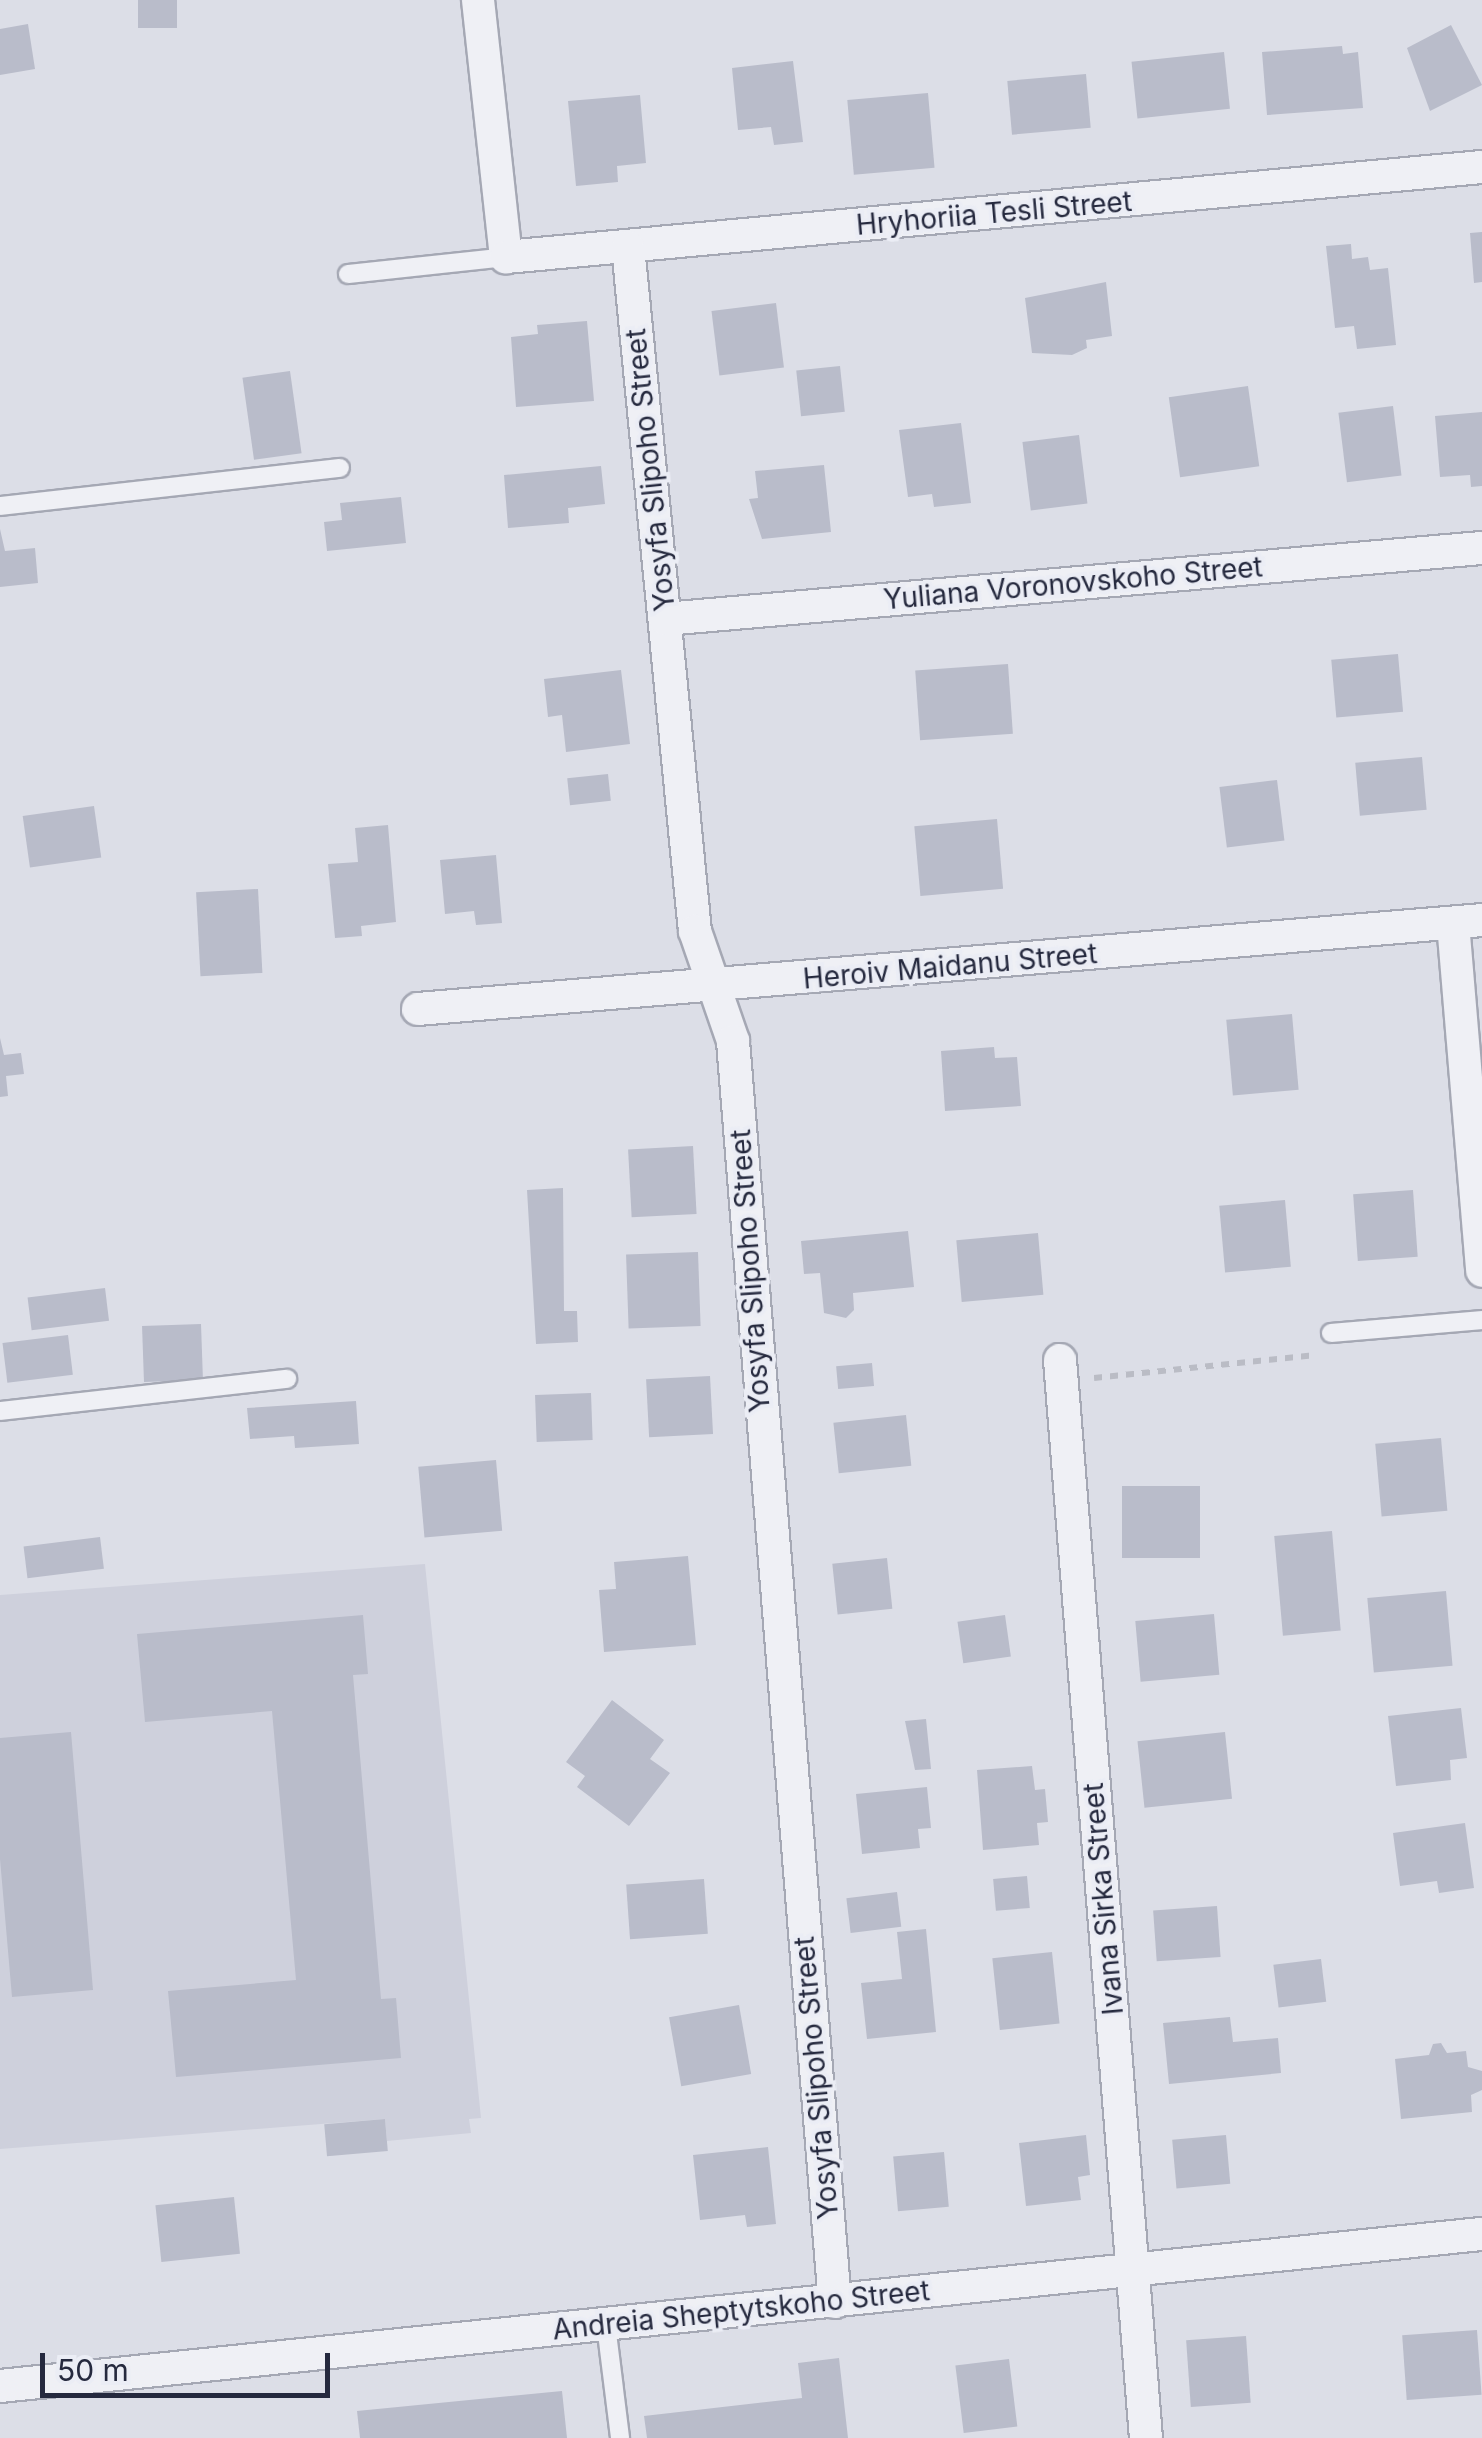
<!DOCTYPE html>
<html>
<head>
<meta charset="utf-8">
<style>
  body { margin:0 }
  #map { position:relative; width:1482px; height:2438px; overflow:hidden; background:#dcdee7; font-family:Inter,sans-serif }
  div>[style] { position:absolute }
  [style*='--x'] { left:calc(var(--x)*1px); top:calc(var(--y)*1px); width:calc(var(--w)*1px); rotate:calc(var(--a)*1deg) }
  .built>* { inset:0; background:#ced0dc }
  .building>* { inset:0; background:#b9bcca; transform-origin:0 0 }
  .path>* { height:6px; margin-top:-3px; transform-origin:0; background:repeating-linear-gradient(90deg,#babcc5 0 8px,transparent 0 16px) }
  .roads { filter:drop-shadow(2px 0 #a5a8b4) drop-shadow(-2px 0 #a5a8b4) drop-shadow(0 2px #a5a8b4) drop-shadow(0 -2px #a5a8b4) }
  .lane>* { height:18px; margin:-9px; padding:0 9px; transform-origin:9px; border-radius:9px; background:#eff0f5 }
  .street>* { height:32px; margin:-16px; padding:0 16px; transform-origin:16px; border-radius:16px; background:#eff0f5 }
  span { translate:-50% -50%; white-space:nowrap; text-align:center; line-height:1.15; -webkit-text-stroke:8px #ebedf5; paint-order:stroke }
  .street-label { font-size:28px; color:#25293e }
  .scale { position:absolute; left:40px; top:2353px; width:290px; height:45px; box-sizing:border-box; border:5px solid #25293e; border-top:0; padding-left:12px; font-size:30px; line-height:35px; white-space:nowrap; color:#25293e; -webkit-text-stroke:8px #ebedf5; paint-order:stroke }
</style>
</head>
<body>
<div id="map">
  <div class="built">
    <i style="clip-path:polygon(425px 1564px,481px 2118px,469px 2119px,471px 2133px,387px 2141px,385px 2119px,0 2149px,0 1595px)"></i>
  </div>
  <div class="building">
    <i style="left:138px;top:0;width:39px;height:28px"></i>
    <i style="clip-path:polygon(28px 24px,35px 69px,0 75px,0 29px)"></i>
    <i style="clip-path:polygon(1451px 25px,1482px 85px,1430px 111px,1407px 48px)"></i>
    <i style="clip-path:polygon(1342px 46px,1343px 54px,1358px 52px,1363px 108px,1267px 115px,1262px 52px)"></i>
    <i style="left:1224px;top:52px;width:57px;height:93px;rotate:84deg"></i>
    <i style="clip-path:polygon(793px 61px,803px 142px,774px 145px,771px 127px,738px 130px,732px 68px)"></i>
    <i style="left:1086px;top:74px;width:54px;height:79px;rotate:85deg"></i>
    <i style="left:928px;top:93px;width:75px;height:81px;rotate:85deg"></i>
    <i style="clip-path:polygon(640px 95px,646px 163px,617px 166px,618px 182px,576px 186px,568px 101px)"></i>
    <i style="clip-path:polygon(1482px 232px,1482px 282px,1474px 283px,1470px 233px)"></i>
    <i style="clip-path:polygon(1351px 244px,1352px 259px,1368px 257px,1370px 270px,1388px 268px,1396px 345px,1357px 349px,1354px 326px,1335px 328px,1326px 246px)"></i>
    <i style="clip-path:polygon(1106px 282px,1112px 336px,1086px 340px,1087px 348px,1072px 355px,1032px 353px,1025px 298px)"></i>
    <i style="left:776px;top:303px;width:65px;height:65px;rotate:83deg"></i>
    <i style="clip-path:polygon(587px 321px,594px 401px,516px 407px,511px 337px,538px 334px,537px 325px)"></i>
    <i style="left:840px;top:366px;width:46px;height:44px;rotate:84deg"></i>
    <i style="left:290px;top:371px;width:83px;height:48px;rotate:82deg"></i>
    <i style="left:1248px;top:386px;width:81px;height:80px;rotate:82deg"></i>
    <i style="left:1393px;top:406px;width:70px;height:55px;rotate:83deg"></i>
    <i style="clip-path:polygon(1482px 412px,1482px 486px,1471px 487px,1470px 475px,1440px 477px,1435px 416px)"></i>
    <i style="clip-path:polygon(961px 423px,971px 503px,934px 507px,932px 494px,908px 497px,899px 430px)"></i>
    <i style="left:1079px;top:435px;width:69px;height:57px;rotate:83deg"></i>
    <i style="clip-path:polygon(824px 465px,831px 532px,762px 539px,749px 499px,758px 498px,755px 471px)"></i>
    <i style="clip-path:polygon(601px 466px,605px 504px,568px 508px,569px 523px,508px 528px,504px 475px)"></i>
    <i style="clip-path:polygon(401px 497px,406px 543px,327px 551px,324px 522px,342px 520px,340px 503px)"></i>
    <i style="clip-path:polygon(0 529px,5px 551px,35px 548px,38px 583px,0 587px)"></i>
    <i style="left:1398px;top:654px;width:58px;height:67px;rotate:85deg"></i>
    <i style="left:1008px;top:664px;width:70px;height:93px;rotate:86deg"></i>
    <i style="clip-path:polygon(621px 670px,630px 744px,566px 752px,562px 715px,548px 717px,544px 679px)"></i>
    <i style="left:1422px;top:757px;width:53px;height:67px;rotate:85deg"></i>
    <i style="left:608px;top:774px;width:27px;height:41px;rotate:84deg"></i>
    <i style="left:1277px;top:780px;width:61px;height:58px;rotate:83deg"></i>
    <i style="left:94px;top:806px;width:52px;height:72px;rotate:82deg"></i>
    <i style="left:997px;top:819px;width:70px;height:83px;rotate:85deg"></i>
    <i style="clip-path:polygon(388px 825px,396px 922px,361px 926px,362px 936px,335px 938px,328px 864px,358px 862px,355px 828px)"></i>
    <i style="clip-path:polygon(496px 855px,502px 923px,476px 925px,474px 911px,445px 914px,440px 860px)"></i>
    <i style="left:258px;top:889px;width:84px;height:62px;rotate:87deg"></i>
    <i style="left:1292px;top:1014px;width:76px;height:66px;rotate:85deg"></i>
    <i style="clip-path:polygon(0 1038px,4px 1055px,21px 1053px,24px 1074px,6px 1076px,8px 1096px,0 1097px)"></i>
    <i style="clip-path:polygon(994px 1047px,995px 1058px,1017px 1057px,1021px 1106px,945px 1111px,941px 1051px)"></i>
    <i style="left:693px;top:1146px;width:68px;height:65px;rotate:87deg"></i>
    <i style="clip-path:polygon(563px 1188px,564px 1311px,577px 1311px,578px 1342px,536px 1344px,527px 1190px)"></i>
    <i style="left:1413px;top:1190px;width:67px;height:60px;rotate:86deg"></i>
    <i style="left:1285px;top:1200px;width:67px;height:66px;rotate:85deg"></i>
    <i style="clip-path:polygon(908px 1231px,914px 1287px,853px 1293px,854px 1310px,846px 1318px,824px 1313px,820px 1273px,804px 1274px,801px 1241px)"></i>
    <i style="left:1038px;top:1233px;width:62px;height:82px;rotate:85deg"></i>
    <i style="left:698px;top:1252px;width:74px;height:72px;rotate:88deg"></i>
    <i style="left:105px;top:1288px;width:33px;height:78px;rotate:83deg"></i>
    <i style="left:201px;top:1324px;width:56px;height:59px;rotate:88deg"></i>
    <i style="left:68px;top:1335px;width:40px;height:66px;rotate:83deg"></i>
    <i style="left:872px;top:1363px;width:23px;height:36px;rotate:85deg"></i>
    <i style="left:710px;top:1376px;width:58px;height:64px;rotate:87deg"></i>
    <i style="left:591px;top:1393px;width:47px;height:56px;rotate:88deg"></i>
    <i style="clip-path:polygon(356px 1401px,359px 1444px,295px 1448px,294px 1436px,250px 1439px,247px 1408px)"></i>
    <i style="left:906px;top:1415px;width:51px;height:73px;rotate:84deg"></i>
    <i style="left:1441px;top:1438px;width:73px;height:66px;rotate:85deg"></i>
    <i style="left:496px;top:1460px;width:71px;height:78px;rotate:85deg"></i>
    <i style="left:1200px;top:1486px;width:72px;height:78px;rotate:90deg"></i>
    <i style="left:1332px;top:1531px;width:100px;height:58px;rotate:85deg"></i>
    <i style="left:100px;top:1537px;width:32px;height:77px;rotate:83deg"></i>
    <i style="clip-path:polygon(688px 1556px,696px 1645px,604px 1652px,599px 1590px,616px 1589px,614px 1562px)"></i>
    <i style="left:887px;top:1558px;width:51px;height:55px;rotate:84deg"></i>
    <i style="left:1446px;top:1591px;width:75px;height:79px;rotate:85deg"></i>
    <i style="left:1214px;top:1614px;width:61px;height:79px;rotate:85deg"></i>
    <i style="clip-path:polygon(363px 1615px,368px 1674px,353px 1675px,381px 1999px,396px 1998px,401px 2058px,176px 2077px,168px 1991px,296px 1980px,272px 1711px,145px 1722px,137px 1634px)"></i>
    <i style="left:1005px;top:1615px;width:42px;height:48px;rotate:82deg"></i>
    <i style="clip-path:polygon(612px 1700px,664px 1740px,650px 1759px,670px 1773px,629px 1826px,577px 1787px,585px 1776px,566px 1762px)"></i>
    <i style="clip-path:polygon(1461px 1708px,1467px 1758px,1450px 1760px,1451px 1780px,1396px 1786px,1388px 1716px)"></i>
    <i style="clip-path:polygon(926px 1719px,931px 1769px,915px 1770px,905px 1721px)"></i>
    <i style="clip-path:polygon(71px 1732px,93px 1990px,12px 1997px,0 1859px,0 1738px)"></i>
    <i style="left:1225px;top:1732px;width:67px;height:88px;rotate:84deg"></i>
    <i style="clip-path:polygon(1032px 1766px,1035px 1790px,1045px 1789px,1048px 1822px,1037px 1823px,1039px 1845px,983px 1850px,977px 1770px)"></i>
    <i style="clip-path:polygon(927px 1787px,931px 1828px,918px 1829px,920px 1848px,862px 1854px,856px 1794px)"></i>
    <i style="clip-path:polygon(1465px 1823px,1474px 1888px,1439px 1893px,1437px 1881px,1400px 1886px,1393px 1833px)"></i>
    <i style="left:1027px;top:1876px;width:32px;height:34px;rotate:85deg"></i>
    <i style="left:704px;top:1879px;width:55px;height:78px;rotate:86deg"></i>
    <i style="left:897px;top:1892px;width:35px;height:51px;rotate:83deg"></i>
    <i style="left:1217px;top:1906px;width:51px;height:64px;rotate:86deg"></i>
    <i style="clip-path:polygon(926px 1929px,936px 2032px,867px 2039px,861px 1983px,902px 1979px,897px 1932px)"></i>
    <i style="left:1052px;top:1952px;width:72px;height:60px;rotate:84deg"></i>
    <i style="left:1321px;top:1959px;width:43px;height:48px;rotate:83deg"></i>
    <i style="left:739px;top:2005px;width:70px;height:71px;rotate:80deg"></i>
    <i style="clip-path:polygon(1230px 2017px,1233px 2042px,1278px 2038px,1281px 2073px,1169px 2084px,1163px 2023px)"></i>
    <i style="clip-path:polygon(1441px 2043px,1447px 2053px,1466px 2051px,1468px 2067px,1482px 2071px,1482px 2090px,1471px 2095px,1472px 2112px,1401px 2119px,1395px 2059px,1429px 2055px,1433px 2044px)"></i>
    <i style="left:385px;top:2119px;width:32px;height:61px;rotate:85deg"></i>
    <i style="clip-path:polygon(1086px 2135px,1090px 2175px,1078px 2177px,1081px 2200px,1026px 2206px,1019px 2143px)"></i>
    <i style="left:1226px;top:2135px;width:49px;height:54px;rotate:85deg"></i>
    <i style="clip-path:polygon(768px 2147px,776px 2224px,747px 2227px,745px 2215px,700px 2220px,693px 2155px)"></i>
    <i style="left:944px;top:2152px;width:55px;height:51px;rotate:85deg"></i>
    <i style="left:234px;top:2197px;width:57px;height:79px;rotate:84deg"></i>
    <i style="left:1477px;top:2330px;width:65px;height:75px;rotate:86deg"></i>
    <i style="left:1246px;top:2336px;width:67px;height:60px;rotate:86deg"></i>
    <i style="clip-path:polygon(839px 2358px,848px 2438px,647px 2438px,644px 2416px,802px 2398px,798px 2363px)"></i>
    <i style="left:1009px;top:2359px;width:68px;height:54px;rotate:83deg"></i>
    <i style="clip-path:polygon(562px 2391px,567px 2438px,360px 2438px,357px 2411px)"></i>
  </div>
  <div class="path">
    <i style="--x:1094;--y:1378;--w:223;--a:-5.9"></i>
  </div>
  <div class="roads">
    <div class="lane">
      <i style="--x:348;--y:274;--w:159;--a:-6.1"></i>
      <i style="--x:0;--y:506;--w:342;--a:-6.4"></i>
      <i style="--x:1331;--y:1333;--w:152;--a:-4.9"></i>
      <i style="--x:0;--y:1411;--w:289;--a:-6.4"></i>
      <i style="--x:606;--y:2325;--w:114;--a:82.9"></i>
    </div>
    <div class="street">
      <i style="--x:478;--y:0;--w:259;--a:83.8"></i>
      <i style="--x:506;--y:257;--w:980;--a:-5.27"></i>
      <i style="--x:628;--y:247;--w:687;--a:84.41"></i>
      <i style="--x:695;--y:931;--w:116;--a:70.9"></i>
      <i style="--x:733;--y:1041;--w:1265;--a:85.38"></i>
      <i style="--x:665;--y:619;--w:820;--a:-4.97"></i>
      <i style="--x:1453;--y:923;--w:349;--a:85.2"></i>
      <i style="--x:418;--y:1009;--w:1068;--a:-4.78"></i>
      <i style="--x:1060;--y:1360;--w:1081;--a:85.44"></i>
      <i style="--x:0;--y:2386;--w:1490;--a:-5.86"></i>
    </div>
  </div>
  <div class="street-label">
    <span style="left:994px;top:213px;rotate:-5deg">Hryhoriia Tesli Street</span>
    <span style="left:650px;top:470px;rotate:-96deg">Yosyfa Slipoho Street</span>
    <span style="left:1073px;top:583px;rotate:-5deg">Yuliana Voronovskoho Street</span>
    <span style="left:950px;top:966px;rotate:-5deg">Heroiv Maidanu Street</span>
    <span style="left:750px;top:1271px;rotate:-94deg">Yosyfa Slipoho Street</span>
    <span style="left:1103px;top:1899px;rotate:-95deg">Ivana Sirka Street</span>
    <span style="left:816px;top:2078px;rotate:-95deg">Yosyfa Slipoho Street</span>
    <span style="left:741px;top:2310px;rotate:-6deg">Andreia Sheptytskoho Street</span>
  </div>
  <div class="scale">50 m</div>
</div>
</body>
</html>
